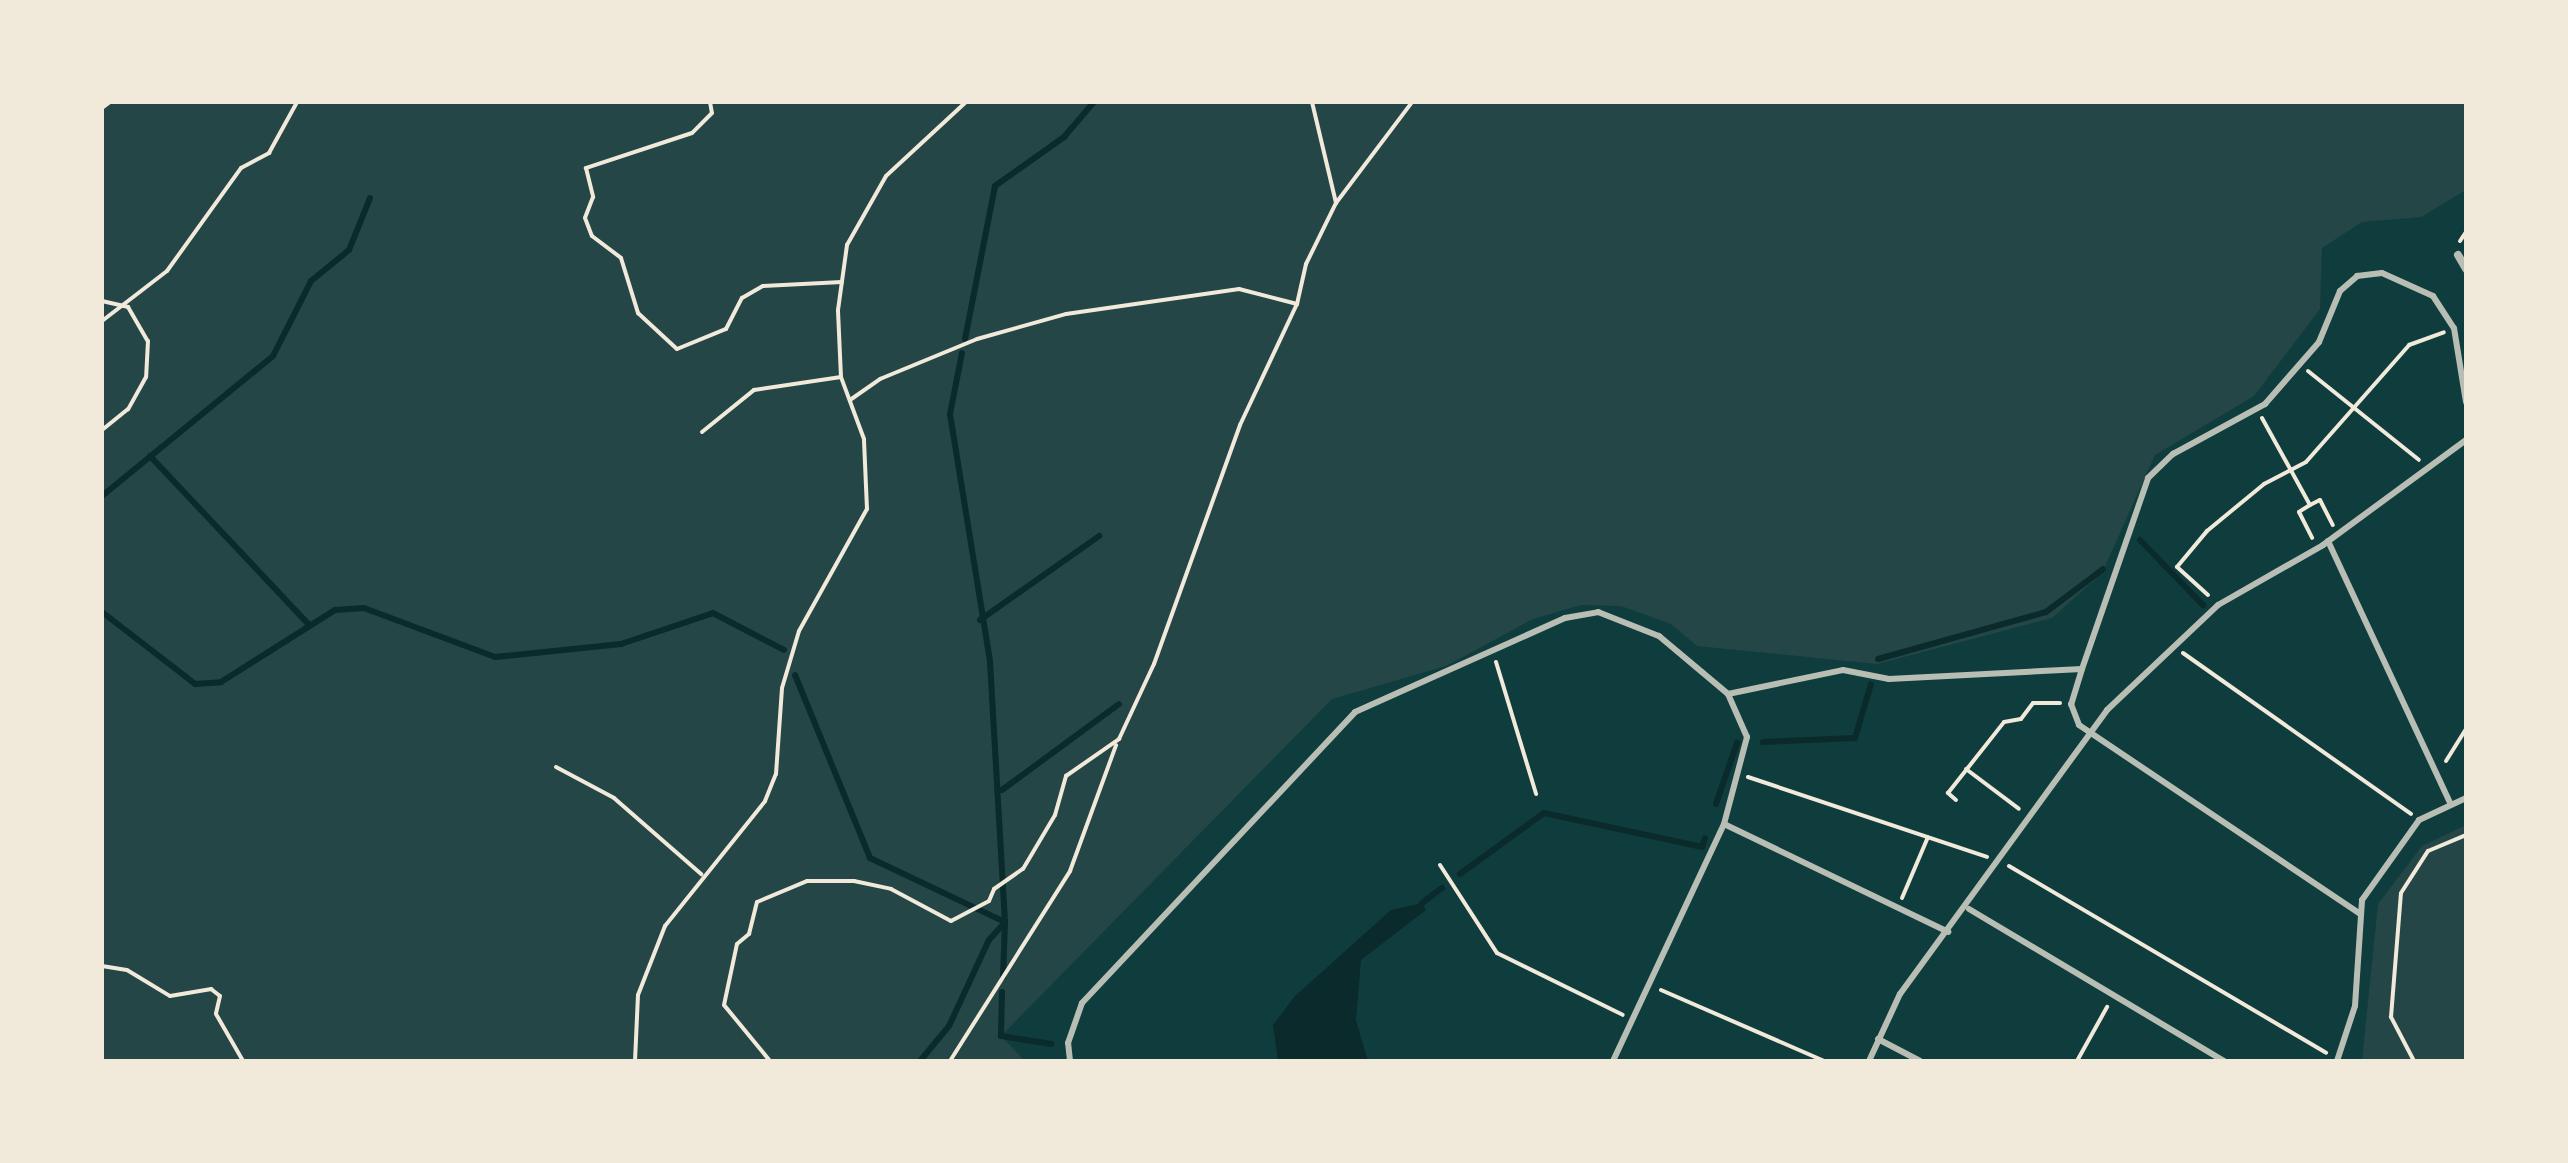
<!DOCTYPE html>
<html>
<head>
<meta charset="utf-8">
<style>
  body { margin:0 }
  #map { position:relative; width:2568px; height:1163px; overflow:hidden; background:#0f3d3e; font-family:"PT Sans Narrow",sans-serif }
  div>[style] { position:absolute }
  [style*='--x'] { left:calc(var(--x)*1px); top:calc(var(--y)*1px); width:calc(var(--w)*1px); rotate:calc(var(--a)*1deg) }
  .green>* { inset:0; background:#244646 }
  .water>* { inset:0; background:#0a2a2b }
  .stream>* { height:6px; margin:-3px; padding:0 3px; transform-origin:3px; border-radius:3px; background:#0a2a2b }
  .path>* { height:4px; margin:-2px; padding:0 2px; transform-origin:2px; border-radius:2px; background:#f1e9da }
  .service>* { height:6px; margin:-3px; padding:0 3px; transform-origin:3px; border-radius:3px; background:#b8beb3 }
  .minor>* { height:8px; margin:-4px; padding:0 4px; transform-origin:4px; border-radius:4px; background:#b8beb3 }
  span { translate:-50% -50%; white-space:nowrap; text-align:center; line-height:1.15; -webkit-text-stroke:6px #f1e9da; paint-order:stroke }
  .frame { position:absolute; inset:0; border:104px solid #f1e9da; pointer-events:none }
</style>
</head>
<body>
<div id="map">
  <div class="green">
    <i style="clip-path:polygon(102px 102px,2466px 102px,2466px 190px,2421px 217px,2362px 222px,2322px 248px,2320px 309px,2254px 396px,2155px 455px,2102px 573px,2052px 618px,1877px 664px,1697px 646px,1671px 624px,1621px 606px,1581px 605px,1533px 619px,1446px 666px,1332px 699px,1001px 1036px,1025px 1061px,102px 1061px)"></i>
    <i style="clip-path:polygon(2466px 825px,2466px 1061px,2362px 1061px,2378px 904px,2422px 846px)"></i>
  </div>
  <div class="water">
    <i style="clip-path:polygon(1422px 903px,1426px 910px,1361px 960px,1356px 1020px,1368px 1061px,1278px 1061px,1273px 1025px,1295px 996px,1391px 910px)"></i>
  </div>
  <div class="stream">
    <i style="--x:965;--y:339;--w:156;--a:-78.9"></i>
    <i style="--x:995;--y:186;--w:85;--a:-35.4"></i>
    <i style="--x:1064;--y:137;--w:46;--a:-49.4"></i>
    <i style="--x:150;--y:456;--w:233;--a:46.7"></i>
    <i style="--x:102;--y:496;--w:221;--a:-39.3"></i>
    <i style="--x:273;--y:356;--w:84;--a:-63.1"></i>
    <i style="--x:311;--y:281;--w:49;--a:-39.2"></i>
    <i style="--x:349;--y:250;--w:56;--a:-68"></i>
    <i style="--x:2140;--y:540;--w:91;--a:45.9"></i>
    <i style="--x:102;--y:612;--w:118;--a:37.7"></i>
    <i style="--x:195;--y:684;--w:26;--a:-4"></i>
    <i style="--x:221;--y:682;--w:135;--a:-32.3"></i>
    <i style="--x:335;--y:610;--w:29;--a:-4"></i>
    <i style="--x:364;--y:608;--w:140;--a:20.5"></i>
    <i style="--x:495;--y:657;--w:127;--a:-5.9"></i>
    <i style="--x:621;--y:644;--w:97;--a:-18.6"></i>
    <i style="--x:713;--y:613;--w:80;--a:27.5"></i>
    <i style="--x:980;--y:620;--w:146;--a:-35.2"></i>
    <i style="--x:1878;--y:659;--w:174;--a:-15.6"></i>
    <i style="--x:2046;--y:612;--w:71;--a:-37"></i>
    <i style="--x:795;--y:675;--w:198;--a:67.7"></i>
    <i style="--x:870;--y:858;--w:149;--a:25.4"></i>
    <i style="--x:1005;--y:922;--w:55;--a:92.1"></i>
    <i style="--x:1763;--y:742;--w:92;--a:-2.5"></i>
    <i style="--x:1855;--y:738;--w:56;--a:-73.5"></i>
    <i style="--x:1002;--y:790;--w:145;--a:-36.3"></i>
    <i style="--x:1716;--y:804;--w:65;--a:-71"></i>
    <i style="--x:1460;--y:874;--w:104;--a:-36"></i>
    <i style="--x:1544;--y:813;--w:162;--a:12.1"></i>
    <i style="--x:1702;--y:847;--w:9;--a:-72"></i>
    <i style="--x:1422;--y:903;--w:25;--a:-37"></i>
    <i style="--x:1002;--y:992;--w:44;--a:91.3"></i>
    <i style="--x:1001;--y:1036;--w:51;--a:9.1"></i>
    <i style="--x:920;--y:1061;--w:45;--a:-50.4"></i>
    <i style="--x:949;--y:1026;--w:95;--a:-65.1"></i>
    <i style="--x:989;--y:940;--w:24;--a:-48"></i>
    <i style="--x:1005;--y:922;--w:261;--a:-93.3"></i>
    <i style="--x:990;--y:661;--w:250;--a:-99.2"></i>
    <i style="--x:950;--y:414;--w:62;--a:-78.9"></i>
  </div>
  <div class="path">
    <i style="--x:377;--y:102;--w:4;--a:0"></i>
    <i style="--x:710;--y:102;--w:11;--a:80"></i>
    <i style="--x:712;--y:113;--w:28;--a:135"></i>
    <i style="--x:692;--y:133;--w:112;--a:161.7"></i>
    <i style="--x:586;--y:168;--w:30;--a:76"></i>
    <i style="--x:593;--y:197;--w:22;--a:111"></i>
    <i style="--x:585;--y:218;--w:19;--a:69"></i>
    <i style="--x:592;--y:236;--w:36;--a:37"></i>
    <i style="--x:621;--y:258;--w:58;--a:72.8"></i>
    <i style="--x:638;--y:313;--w:53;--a:42.7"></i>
    <i style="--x:677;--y:349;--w:53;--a:-22.2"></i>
    <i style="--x:726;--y:329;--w:35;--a:-63"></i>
    <i style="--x:742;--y:298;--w:24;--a:-30"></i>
    <i style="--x:763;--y:286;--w:79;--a:-2.9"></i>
    <i style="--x:1312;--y:102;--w:104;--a:76.6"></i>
    <i style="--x:102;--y:108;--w:10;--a:-37"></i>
    <i style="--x:2460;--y:241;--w:11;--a:-56"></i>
    <i style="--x:102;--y:301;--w:27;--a:13"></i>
    <i style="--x:128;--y:307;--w:39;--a:60"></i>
    <i style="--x:148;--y:341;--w:36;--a:93"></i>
    <i style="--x:146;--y:377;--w:37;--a:119"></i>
    <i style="--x:128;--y:409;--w:33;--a:141"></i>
    <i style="--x:102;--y:321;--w:82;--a:-37.6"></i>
    <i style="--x:167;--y:271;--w:127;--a:-54.3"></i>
    <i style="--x:241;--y:168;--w:32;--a:-28"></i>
    <i style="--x:269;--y:153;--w:58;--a:-61.2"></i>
    <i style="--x:2308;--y:371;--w:142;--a:38.7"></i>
    <i style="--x:850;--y:400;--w:37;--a:-35"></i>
    <i style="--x:880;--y:379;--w:105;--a:-22.4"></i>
    <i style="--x:977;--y:339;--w:92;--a:-15.7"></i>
    <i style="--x:1066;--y:314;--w:175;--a:-8.2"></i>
    <i style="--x:1239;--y:289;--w:60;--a:14.5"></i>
    <i style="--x:2262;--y:418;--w:99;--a:61.1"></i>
    <i style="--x:2310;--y:505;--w:11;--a:-27"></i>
    <i style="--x:2320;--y:500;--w:28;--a:63"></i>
    <i style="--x:702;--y:432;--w:67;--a:-38.9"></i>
    <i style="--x:754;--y:390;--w:88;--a:-8.5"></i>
    <i style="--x:2310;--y:505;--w:13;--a:148"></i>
    <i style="--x:2299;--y:512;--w:29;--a:63"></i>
    <i style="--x:2208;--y:595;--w:42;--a:-137.9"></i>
    <i style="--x:2177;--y:567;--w:47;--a:-50.2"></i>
    <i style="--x:2207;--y:531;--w:74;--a:-39.5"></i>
    <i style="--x:2264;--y:484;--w:47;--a:-27.6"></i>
    <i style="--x:2306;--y:462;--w:156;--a:-48.6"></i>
    <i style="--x:2409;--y:345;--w:37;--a:-20"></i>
    <i style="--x:2183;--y:653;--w:279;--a:35.2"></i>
    <i style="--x:1496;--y:662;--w:138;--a:73.1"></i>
    <i style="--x:2446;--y:761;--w:38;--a:-58"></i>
    <i style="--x:556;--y:767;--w:66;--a:28.1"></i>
    <i style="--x:614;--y:798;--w:116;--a:41.1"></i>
    <i style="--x:1966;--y:769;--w:66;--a:37"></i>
    <i style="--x:1748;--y:777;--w:252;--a:18.5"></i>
    <i style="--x:1956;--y:800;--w:11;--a:-139"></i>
    <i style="--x:1948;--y:793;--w:90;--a:-51.7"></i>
    <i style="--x:2004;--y:722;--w:17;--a:-10"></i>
    <i style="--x:2021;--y:719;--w:20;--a:-53"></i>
    <i style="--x:2033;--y:703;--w:27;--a:0"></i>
    <i style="--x:1440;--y:865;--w:105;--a:57.1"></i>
    <i style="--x:1497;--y:953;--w:140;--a:26.2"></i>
    <i style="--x:2009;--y:866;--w:368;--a:30.5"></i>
    <i style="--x:1902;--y:898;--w:66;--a:-66.9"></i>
    <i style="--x:102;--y:966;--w:25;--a:9"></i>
    <i style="--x:127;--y:970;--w:50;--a:31.2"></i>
    <i style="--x:170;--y:996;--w:42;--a:-9.7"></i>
    <i style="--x:211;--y:989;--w:11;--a:38"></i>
    <i style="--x:220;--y:996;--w:18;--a:103"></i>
    <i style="--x:216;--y:1014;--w:54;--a:60.1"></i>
    <i style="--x:1661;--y:990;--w:178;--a:23.5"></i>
    <i style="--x:635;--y:1061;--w:66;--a:-87.4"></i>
    <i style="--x:638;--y:995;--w:74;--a:-68.6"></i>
    <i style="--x:665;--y:926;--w:160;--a:-51.3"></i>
    <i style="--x:765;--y:801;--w:29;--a:-68"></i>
    <i style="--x:776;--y:774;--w:86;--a:-86"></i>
    <i style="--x:782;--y:688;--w:59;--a:-73.4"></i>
    <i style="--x:799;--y:631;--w:140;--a:-60.9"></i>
    <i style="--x:867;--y:509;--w:70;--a:-92.5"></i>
    <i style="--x:864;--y:439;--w:66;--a:-110.4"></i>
    <i style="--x:841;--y:377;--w:67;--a:-92.6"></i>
    <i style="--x:838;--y:310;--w:66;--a:-82.1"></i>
    <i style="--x:847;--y:245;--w:79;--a:-60.5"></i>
    <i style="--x:886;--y:176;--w:109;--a:-42.8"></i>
    <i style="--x:770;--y:1061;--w:72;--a:-129.4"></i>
    <i style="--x:724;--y:1005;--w:62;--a:-78"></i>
    <i style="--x:737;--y:944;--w:16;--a:-40"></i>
    <i style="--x:749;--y:934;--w:33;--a:-76"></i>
    <i style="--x:757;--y:902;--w:54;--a:-22.8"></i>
    <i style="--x:807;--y:881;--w:47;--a:0"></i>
    <i style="--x:854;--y:881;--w:38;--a:12"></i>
    <i style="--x:891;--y:889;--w:68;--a:28.1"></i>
    <i style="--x:951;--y:921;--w:43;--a:-27.8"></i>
    <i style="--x:989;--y:901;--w:13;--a:-67"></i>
    <i style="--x:994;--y:889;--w:35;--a:-35"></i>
    <i style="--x:1023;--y:869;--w:63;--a:-59.3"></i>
    <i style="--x:1055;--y:815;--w:41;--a:-74.2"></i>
    <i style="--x:1066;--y:776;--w:65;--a:-34.9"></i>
    <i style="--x:1119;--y:739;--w:83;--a:-65"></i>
    <i style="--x:1154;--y:664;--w:254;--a:-70.2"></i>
    <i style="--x:1240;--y:425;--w:134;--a:-64.8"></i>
    <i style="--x:1297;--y:304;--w:41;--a:-77.3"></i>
    <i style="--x:1306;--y:264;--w:68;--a:-63.8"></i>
    <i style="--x:1336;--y:203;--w:126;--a:-53"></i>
    <i style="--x:950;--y:1061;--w:225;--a:-57.7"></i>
    <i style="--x:1070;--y:871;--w:134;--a:-69.9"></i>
    <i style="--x:2077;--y:1061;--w:62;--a:-60.9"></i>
    <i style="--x:2414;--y:1061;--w:50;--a:-117.6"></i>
    <i style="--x:2391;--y:1017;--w:124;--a:-85.4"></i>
    <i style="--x:2401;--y:893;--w:50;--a:-57.3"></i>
    <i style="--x:2428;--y:851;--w:41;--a:-22.8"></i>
  </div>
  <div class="service">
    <i style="--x:2328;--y:541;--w:289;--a:65"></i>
    <i style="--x:2082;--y:669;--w:37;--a:107"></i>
    <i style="--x:2071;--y:704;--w:22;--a:69"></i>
    <i style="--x:2079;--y:725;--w:339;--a:33.9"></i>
    <i style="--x:1728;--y:694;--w:117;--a:-11.8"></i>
    <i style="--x:1843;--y:670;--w:47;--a:11.1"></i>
    <i style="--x:1889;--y:679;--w:193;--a:-3"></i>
    <i style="--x:2082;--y:669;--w:202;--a:-70.9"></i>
    <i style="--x:2148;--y:478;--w:35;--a:-44"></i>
    <i style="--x:2173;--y:454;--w:105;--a:-28.5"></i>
    <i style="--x:2265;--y:404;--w:82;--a:-48.9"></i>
    <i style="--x:2319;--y:342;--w:55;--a:-67.6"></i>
    <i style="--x:2340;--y:291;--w:23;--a:-41"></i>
    <i style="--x:2357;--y:276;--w:25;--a:-7"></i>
    <i style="--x:2382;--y:273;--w:56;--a:24.3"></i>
    <i style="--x:2433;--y:296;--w:38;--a:57"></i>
    <i style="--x:2454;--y:328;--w:75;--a:80.8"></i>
    <i style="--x:1724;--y:824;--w:249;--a:25.7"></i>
    <i style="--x:1969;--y:909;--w:297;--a:30.8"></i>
    <i style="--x:1878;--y:1039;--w:47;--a:27.6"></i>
    <i style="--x:1070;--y:1061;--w:18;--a:-96"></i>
    <i style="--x:1068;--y:1043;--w:42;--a:-70.7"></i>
    <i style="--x:1082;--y:1003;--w:399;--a:-46.8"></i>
    <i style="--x:1355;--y:712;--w:230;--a:-24.1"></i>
    <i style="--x:1565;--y:618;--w:34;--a:-10"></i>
    <i style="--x:1598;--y:612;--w:66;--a:21.5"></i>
    <i style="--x:1659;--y:636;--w:90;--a:40"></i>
    <i style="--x:1728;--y:694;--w:47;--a:66.2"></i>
    <i style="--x:1747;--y:737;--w:90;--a:104.8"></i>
    <i style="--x:1724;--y:824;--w:262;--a:115.1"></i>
    <i style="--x:1869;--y:1061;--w:74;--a:-65.2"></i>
    <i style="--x:1900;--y:994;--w:351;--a:-53.9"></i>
    <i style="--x:2107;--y:710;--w:153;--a:-43.4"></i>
    <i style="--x:2218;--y:605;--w:121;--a:-29.7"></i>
    <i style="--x:2323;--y:545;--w:177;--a:-36.3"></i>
    <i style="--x:2337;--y:1061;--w:58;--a:-71.9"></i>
    <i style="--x:2355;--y:1006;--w:106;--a:-86.2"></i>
    <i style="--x:2362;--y:900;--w:98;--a:-54.5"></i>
    <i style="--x:2419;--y:820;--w:52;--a:-25.1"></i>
  </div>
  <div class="minor">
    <i style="--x:2458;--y:255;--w:16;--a:60"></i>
  </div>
  <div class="frame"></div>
</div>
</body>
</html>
